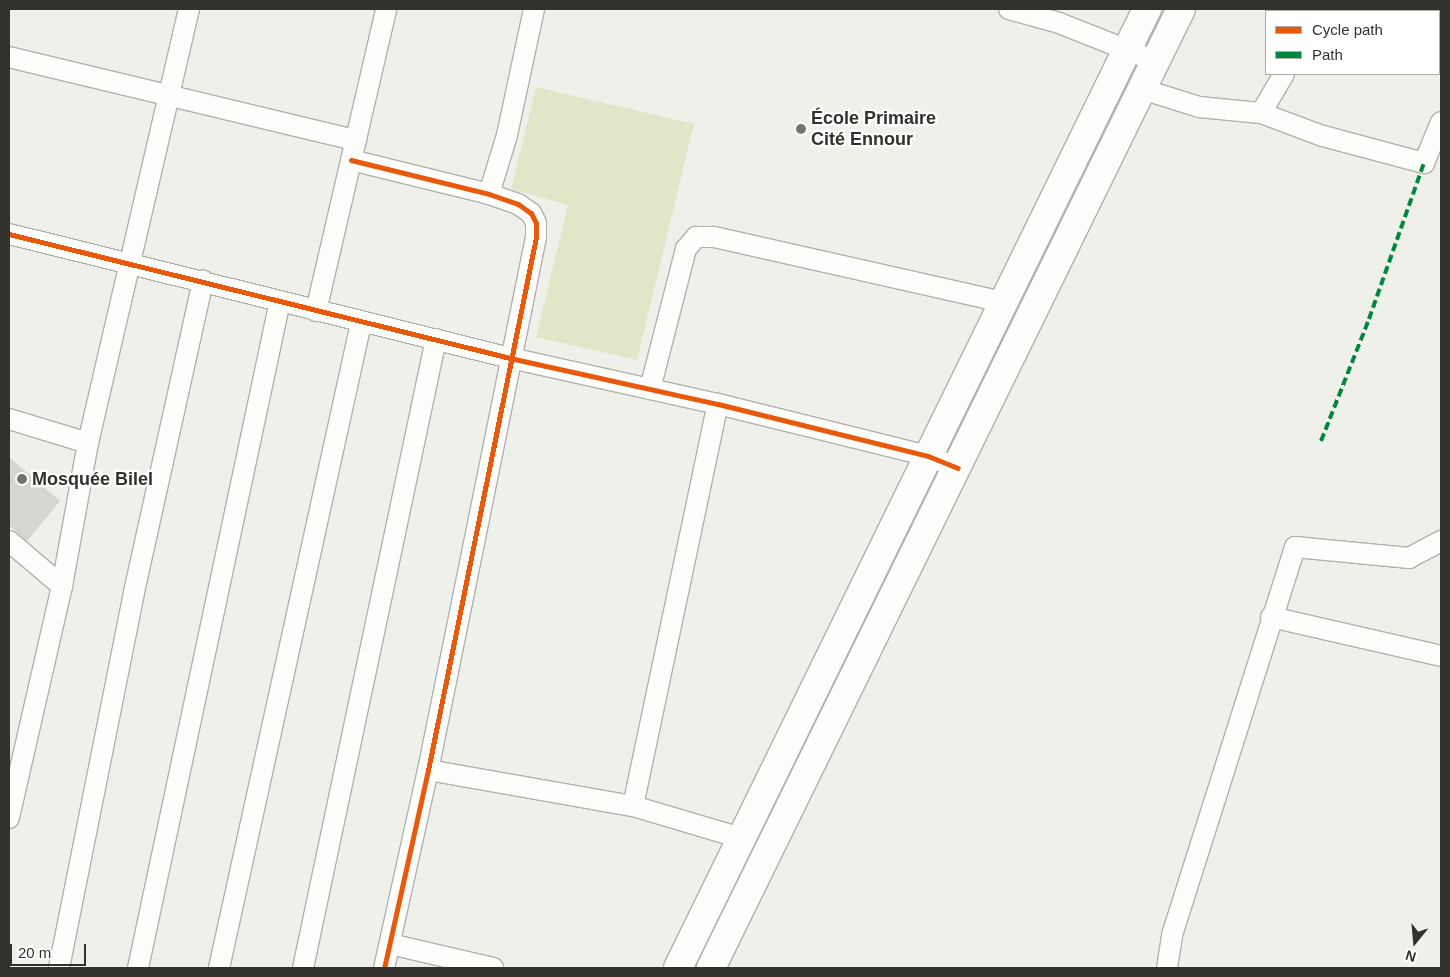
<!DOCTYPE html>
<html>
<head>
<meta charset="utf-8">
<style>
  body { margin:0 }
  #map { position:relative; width:1450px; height:977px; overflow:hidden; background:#eff0ea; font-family:Helvetica,sans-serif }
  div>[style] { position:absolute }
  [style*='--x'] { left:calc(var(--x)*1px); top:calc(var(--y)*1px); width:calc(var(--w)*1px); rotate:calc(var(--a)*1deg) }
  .green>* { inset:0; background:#e0e6c7 }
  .building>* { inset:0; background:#d5d6d1 }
  .roads { filter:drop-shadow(1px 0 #b0b1ab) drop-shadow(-1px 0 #b0b1ab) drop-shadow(0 1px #b0b1ab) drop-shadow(0 -1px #b0b1ab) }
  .street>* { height:20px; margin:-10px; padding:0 10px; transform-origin:10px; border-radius:10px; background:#fdfdfc }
  .secondary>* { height:28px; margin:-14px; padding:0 14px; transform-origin:14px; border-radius:14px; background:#fdfdfc }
  .quiet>* { height:4px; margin-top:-2px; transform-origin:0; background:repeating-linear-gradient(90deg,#00873e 0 8px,transparent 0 12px) }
  .cycleway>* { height:5px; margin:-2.5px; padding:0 2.5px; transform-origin:2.5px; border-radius:2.5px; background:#e8590c }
  .dots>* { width:14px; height:14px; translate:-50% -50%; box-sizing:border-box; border:2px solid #fff; border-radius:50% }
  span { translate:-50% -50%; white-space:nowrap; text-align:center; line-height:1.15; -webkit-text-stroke:4.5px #fff; paint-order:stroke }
  .poi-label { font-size:18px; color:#31322c; font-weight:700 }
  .left { translate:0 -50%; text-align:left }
  .frame { position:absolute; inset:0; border:10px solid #31322c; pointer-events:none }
  .legend { position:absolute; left:1265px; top:10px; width:175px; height:65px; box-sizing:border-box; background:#fff; border:1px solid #adadab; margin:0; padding:6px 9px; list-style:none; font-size:15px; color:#31322c }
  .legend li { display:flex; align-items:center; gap:10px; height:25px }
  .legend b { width:25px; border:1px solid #adadab }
  .north { position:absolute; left:1390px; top:917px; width:50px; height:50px; -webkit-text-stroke:4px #fff; paint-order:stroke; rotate:197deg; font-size:14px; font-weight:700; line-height:20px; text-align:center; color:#31322c }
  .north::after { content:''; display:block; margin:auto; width:18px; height:22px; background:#31322c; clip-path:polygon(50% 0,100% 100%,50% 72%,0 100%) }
  .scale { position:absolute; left:10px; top:944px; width:76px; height:22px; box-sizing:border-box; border:2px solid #31322c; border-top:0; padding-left:6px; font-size:15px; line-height:18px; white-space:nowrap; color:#31322c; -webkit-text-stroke:4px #fff; paint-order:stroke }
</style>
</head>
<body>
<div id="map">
  <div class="green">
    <i style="clip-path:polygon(536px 87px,694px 124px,637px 360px,536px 337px,568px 205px,511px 189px)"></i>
  </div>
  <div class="building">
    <i style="clip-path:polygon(9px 457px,60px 501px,27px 541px,9px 525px)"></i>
  </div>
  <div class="roads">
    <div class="street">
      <i style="--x:1009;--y:9;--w:52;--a:15.6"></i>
      <i style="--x:1059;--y:23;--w:103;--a:21.6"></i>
      <i style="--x:1319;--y:11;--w:3;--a:-45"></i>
      <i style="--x:9;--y:57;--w:357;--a:13.5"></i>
      <i style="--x:1142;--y:89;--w:60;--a:17.5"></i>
      <i style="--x:1199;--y:107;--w:62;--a:5.5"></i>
      <i style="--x:1261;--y:113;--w:45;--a:-59.5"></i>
      <i style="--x:1261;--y:113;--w:66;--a:20.4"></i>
      <i style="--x:1323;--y:136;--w:105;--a:15"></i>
      <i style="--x:1424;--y:163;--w:44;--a:-67.5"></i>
      <i style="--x:351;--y:160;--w:142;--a:13.8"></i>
      <i style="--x:489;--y:194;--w:31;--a:19"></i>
      <i style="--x:518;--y:204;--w:16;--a:35"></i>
      <i style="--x:531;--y:213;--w:11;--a:63"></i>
      <i style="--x:536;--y:223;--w:14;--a:90"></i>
      <i style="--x:536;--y:237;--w:544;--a:101.45"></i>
      <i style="--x:428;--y:770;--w:203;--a:102.5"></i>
      <i style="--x:489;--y:194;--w:62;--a:-73"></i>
      <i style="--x:507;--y:135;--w:129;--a:-77.9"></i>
      <i style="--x:9;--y:234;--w:516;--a:13.9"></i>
      <i style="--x:510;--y:358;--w:213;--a:12.5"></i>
      <i style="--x:718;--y:404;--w:216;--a:13.9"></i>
      <i style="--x:928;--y:456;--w:32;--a:22"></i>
      <i style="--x:316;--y:311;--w:310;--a:-76.9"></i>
      <i style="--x:650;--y:389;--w:145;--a:-75.6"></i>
      <i style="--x:686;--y:249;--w:16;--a:-50"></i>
      <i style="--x:696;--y:237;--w:18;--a:0"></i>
      <i style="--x:714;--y:237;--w:295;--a:12.7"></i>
      <i style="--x:9;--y:419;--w:83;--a:16.9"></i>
      <i style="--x:9;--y:541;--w:70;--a:40.3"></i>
      <i style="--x:62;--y:586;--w:238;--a:102.9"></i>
      <i style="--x:62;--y:586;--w:145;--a:-79.7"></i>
      <i style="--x:88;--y:443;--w:446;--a:-76.9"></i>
      <i style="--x:1271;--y:617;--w:174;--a:12.9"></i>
      <i style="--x:428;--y:770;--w:208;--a:10"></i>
      <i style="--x:633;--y:806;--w:411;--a:-78.1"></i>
      <i style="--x:633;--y:806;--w:113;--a:16.5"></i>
      <i style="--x:390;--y:944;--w:106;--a:13.1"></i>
      <i style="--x:59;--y:968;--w:383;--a:-78.7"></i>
      <i style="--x:134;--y:592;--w:319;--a:-77.5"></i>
      <i style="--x:138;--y:968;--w:682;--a:-77.98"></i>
      <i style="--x:219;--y:968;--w:660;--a:-77.58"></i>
      <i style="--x:303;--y:968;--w:643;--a:-78.06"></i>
      <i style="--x:1167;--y:968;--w:33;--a:-81"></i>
      <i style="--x:1172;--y:935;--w:407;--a:-72.4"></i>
      <i style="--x:1295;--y:547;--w:115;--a:5.5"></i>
      <i style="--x:1409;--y:558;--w:36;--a:-28"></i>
    </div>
    <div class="secondary">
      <i style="--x:678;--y:968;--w:1068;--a:-63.94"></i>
      <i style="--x:711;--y:968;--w:1068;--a:-63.89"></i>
    </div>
  </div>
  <div class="quiet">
    <i style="--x:1321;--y:441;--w:131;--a:-68.5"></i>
    <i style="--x:1369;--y:319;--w:165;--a:-70.6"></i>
  </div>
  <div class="cycleway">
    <i style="--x:351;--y:160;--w:142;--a:13.8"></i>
    <i style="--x:489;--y:194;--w:31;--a:19"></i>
    <i style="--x:518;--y:204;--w:16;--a:35"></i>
    <i style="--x:531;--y:213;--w:11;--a:63"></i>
    <i style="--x:536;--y:223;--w:14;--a:90"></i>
    <i style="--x:536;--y:237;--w:544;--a:101.45"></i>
    <i style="--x:428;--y:770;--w:203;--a:102.5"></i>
    <i style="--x:9;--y:234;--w:516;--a:13.9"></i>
    <i style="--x:510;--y:358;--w:213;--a:12.5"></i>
    <i style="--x:718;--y:404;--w:216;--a:13.9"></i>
    <i style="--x:928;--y:456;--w:32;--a:22"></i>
  </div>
  <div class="dots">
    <i style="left:801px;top:129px;background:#74746e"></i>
    <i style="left:22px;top:479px;background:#74746e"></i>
  </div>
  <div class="poi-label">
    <span class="left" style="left:811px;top:129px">École Primaire<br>Cité Ennour</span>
    <span class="left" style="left:32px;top:479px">Mosquée Bilel</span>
  </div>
  <div class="frame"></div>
  <ul class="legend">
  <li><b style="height:6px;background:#e8590c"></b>Cycle path</li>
  <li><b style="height:6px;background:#00873e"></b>Path</li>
  </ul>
  <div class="north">N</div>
  <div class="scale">20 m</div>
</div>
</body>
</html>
